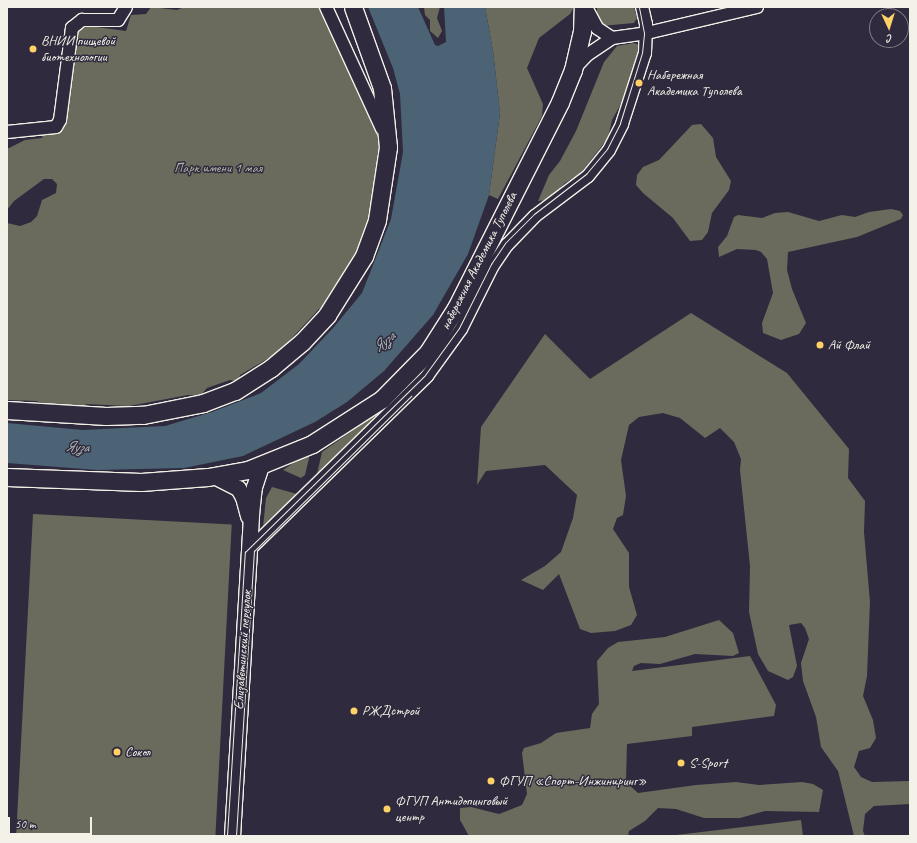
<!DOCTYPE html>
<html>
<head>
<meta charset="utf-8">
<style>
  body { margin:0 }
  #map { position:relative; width:917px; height:843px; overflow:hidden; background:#2f2a3d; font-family:Caveat,sans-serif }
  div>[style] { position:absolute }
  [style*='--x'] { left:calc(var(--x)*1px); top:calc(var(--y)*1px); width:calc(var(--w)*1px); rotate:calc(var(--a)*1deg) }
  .green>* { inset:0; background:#6a6b5c; transform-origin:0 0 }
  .water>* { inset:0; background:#4b6374 }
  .roads { filter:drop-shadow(1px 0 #f4f1e8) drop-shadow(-1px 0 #f4f1e8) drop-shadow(0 1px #f4f1e8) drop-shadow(0 -1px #f4f1e8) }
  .minor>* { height:12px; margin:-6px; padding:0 6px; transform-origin:6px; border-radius:6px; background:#2f2a3d }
  .tertiary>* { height:15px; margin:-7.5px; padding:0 7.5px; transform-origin:7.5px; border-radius:7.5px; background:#2f2a3d }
  .secondary>* { height:17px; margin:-8.5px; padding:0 8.5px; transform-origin:8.5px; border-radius:8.5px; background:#2f2a3d }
  .tram>* { height:1px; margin:-0.5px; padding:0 0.5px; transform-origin:0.5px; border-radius:0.5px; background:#f4f1e8 }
  .dots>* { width:11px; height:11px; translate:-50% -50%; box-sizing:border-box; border:2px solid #2f2a3d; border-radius:50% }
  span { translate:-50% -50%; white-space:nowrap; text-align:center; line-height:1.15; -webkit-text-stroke:3px #2f2a3d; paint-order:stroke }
  .poi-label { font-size:14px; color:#f4f1e8 }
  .left { translate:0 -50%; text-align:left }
  .park-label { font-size:14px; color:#b6b5a9 }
  .street-label { font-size:14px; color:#f4f1e8 }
  .water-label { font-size:15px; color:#b0b8ba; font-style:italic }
  .frame { position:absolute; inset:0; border:8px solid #f4f1e8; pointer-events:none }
  .north { position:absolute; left:869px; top:8px; width:40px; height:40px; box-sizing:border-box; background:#2f2a3d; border:1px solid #7e7a81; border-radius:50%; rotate:176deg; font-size:11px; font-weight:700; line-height:16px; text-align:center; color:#f4f1e8 }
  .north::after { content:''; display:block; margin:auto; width:14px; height:18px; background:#ffd166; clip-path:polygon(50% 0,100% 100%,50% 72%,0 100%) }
  .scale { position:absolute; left:8px; top:817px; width:84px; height:18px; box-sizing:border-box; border:2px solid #f4f1e8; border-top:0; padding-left:5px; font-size:12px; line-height:14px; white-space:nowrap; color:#f4f1e8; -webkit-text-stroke:3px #2f2a3d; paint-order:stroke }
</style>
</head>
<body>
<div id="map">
  <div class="green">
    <i style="clip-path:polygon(151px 7px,177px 10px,184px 7px,319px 7px,377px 126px,381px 150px,377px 154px,377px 178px,368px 223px,362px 236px,364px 248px,330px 303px,319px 309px,279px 352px,240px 375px,238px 382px,230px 380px,207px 388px,200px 396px,188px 395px,129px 406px,86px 404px,81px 410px,47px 408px,37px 401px,7px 400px,7px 223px,20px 226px,31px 222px,37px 216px,42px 200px,56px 193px,57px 184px,52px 179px,44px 179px,14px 201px,7px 210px,7px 149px,25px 140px,42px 138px,46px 127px,53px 123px,60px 106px,61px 62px,72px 56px,76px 31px,89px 26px,126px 31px,131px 15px,146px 14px)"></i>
    <i style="clip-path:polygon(424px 7px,440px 7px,437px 18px,442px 31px,438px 38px,430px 31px,430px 20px,425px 15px)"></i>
    <i style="clip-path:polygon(485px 7px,574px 7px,570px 14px,539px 38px,527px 68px,543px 104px,542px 116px,498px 199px,489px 195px,500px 113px,493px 51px)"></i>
    <i style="clip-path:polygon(597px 7px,634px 7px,637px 18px,634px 23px,601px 26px,597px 21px)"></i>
    <i style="clip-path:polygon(634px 43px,639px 45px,640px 51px,623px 100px,612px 120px,608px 138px,580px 174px,565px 183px,548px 200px,538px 201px,549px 175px,560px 161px,576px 131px,604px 62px,617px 46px)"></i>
    <i style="clip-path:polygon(701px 124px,713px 138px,716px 157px,731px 181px,729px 190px,712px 213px,708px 232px,702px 240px,690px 241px,673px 218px,643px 193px,636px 185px,637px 175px,643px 167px,659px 160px,692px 125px)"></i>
    <i style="clip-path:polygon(891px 209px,900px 211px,903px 215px,901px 219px,857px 237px,788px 252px,787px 270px,792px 289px,806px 323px,799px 334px,781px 340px,763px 333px,762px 323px,773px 293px,767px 259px,761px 252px,756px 250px,737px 249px,719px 257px,718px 247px,727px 236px,734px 217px,738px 215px,762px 218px,775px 213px,788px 212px,819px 221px,842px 215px,855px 217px,869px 212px)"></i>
    <i style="clip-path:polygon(691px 313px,787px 373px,849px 449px,848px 478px,865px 501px,864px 532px,870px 602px,867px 676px,863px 696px,873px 720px,876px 738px,870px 748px,859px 751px,854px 767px,861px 777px,872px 782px,910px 781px,910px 804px,874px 806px,865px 814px,863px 831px,865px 836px,854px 836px,838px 771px,821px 747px,816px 717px,803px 681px,801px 663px,809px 639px,805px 628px,801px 623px,789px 625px,797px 666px,793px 677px,788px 680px,768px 671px,758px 654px,749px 612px,750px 566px,740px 470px,741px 459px,734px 442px,720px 428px,705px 438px,680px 418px,663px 413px,639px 417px,629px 425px,621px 460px,626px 496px,623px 515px,617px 518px,613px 529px,629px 553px,629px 587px,637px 615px,631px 625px,615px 631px,591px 633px,580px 629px,559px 574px,543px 590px,521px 580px,545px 566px,561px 552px,573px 518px,577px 495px,545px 465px,486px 471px,477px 485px,481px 427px,545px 334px,590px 379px)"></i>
    <i style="clip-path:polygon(379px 412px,341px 452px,317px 474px,322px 452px)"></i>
    <i style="clip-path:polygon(305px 455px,309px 455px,309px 458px,305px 475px,301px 478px,283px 470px)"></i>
    <i style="clip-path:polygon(272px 487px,297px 494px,263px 527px,266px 498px)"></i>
    <i style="left:33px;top:514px;width:199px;height:323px;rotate:3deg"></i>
    <i style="clip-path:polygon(719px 620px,733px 633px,739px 653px,733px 656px,695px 654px,660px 664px,641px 663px,634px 666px,632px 671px,750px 656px,776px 705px,774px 716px,692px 727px,692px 736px,627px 744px,626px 782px,638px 793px,696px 785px,736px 782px,759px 785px,802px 782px,813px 784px,823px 790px,819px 812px,765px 811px,740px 818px,704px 818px,676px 809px,658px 808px,645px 821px,629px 831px,628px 836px,469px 836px,460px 820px,460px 808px,471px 807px,499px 814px,522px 805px,527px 794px,522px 753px,524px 748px,541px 743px,556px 733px,590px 728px,592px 714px,599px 704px,597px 661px,608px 648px,618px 642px,665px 637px)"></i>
    <i style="clip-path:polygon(801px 820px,803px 836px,668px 836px)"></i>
  </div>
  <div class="water">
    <i style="clip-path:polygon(368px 7px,418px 7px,435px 45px,438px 46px,446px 42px,444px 7px,485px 7px,493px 51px,500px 113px,489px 195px,468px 254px,433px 315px,384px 371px,347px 402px,315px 422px,243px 456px,184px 468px,97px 470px,7px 463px,7px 423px,83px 430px,165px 426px,212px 412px,261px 393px,299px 364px,333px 328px,362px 293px,391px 219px,403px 152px,400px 94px,393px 68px)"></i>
  </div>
  <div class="roads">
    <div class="minor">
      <i style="--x:326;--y:7;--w:134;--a:65.3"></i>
      <i style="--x:586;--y:7;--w:24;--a:62"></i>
      <i style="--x:597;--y:28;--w:18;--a:34"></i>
      <i style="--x:574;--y:69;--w:19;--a:-47"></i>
      <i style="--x:587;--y:55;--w:30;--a:-34"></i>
      <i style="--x:612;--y:38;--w:35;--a:-8"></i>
      <i style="--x:647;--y:33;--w:113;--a:-13.3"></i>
      <i style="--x:7;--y:132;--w:49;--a:-5.8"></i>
      <i style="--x:56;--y:127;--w:8;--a:-60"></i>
      <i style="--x:60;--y:120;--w:93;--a:-82.6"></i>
      <i style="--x:72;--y:28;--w:13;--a:-39"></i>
      <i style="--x:82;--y:20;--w:36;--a:0"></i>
      <i style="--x:118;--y:20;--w:15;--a:-58"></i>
      <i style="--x:250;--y:549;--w:248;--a:-44.3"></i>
      <i style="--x:427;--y:376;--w:58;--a:-54.1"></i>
      <i style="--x:461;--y:329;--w:69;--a:-63.4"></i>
      <i style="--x:492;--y:267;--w:27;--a:-56"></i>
      <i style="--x:507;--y:245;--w:40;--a:-46"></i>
      <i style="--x:535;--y:216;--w:66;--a:-37"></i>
      <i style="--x:588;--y:176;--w:33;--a:-51"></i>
      <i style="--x:609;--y:150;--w:29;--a:-63"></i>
      <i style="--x:622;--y:124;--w:75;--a:-72.1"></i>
      <i style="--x:645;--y:53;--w:29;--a:-88"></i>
      <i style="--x:646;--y:24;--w:17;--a:-103"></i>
    </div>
    <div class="tertiary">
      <i style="--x:214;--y:476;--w:27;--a:27"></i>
      <i style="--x:238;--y:488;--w:10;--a:61"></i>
      <i style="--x:243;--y:497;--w:20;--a:75"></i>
      <i style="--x:232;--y:836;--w:323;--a:-86.6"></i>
      <i style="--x:251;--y:514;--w:27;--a:-84"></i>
      <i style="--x:254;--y:487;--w:22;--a:-72"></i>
    </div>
    <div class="secondary">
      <i style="--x:7;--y:410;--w:99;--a:3.5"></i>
      <i style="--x:106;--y:416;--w:37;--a:-2"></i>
      <i style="--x:143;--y:415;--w:61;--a:-11.3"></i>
      <i style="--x:203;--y:403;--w:34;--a:-21"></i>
      <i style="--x:235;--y:391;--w:43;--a:-32.6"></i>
      <i style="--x:271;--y:368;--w:40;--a:-40"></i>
      <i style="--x:302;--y:342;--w:37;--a:-47"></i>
      <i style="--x:327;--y:315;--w:70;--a:-57.9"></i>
      <i style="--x:364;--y:256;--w:38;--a:-70"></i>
      <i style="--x:377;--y:220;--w:74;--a:-81.4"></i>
      <i style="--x:388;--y:147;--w:59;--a:-95.8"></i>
      <i style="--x:382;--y:88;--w:86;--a:-109.7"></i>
      <i style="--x:7;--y:477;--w:134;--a:2.1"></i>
      <i style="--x:141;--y:482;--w:67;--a:-4.3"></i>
      <i style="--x:208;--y:477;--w:41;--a:-9.9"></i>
      <i style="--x:248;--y:470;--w:69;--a:-22.1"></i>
      <i style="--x:312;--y:444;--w:83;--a:-32.7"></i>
      <i style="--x:382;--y:399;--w:66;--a:-45.6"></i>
      <i style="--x:428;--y:352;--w:52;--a:-57.5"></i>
      <i style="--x:456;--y:308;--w:231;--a:-63.2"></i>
      <i style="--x:560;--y:102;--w:35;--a:-68"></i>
      <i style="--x:573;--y:70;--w:39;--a:-77"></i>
      <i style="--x:582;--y:32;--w:25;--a:-88"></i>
    </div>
  </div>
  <div class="tram">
    <i style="--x:227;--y:836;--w:285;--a:-86.4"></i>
    <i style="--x:245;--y:552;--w:252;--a:-44.5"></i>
    <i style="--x:425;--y:375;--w:58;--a:-54.1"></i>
    <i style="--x:459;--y:328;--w:72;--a:-63.4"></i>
    <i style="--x:491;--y:264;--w:25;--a:-56"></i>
    <i style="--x:505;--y:243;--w:41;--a:-45"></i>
    <i style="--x:534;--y:214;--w:66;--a:-37.6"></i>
    <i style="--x:586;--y:174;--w:33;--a:-50"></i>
    <i style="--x:607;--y:149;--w:29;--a:-63"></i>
    <i style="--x:620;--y:123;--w:73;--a:-72.6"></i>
    <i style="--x:642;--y:53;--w:20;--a:-84"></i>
    <i style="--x:644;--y:33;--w:26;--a:-101"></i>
    <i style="--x:236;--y:836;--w:286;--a:-86.4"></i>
    <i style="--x:254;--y:551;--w:221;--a:-44.6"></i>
  </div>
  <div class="dots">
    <i style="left:33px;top:49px;background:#ffd166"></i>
    <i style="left:639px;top:83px;background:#ffd166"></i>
    <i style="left:820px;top:345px;background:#ffd166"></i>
    <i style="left:354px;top:711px;background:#ffd166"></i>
    <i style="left:117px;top:752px;background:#ffd166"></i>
    <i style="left:681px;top:763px;background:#ffd166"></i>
    <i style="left:491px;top:781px;background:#ffd166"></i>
    <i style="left:387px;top:809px;background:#ffd166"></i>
  </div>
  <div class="poi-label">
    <span class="left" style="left:41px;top:49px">ВНИИ пищевой<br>биотехнологии</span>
    <span class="left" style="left:647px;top:83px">Набережная<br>Академика Туполева</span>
    <span class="left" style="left:828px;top:345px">Ай Флай</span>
    <span class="left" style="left:362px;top:711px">РЖДстрой</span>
    <span class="left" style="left:125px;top:752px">Сокол</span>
    <span class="left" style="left:689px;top:763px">S-Sport</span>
    <span class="left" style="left:499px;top:781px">ФГУП «Спорт-Инжиниринг»</span>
    <span class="left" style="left:395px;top:809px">ФГУП Антидопинговый<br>центр</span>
  </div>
  <div class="park-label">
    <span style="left:218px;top:168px">Парк имени 1 мая</span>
  </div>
  <div class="street-label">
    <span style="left:479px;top:261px;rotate:-63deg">набережная Академика Туполева</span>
    <span style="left:243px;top:650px;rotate:-86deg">Елизаветинский переулок</span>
  </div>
  <div class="water-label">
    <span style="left:384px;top:342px;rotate:-39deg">Яуза</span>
    <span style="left:77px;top:447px;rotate:3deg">Яуза</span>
  </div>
  <div class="frame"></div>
  <div class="north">С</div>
  <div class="scale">50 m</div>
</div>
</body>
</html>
